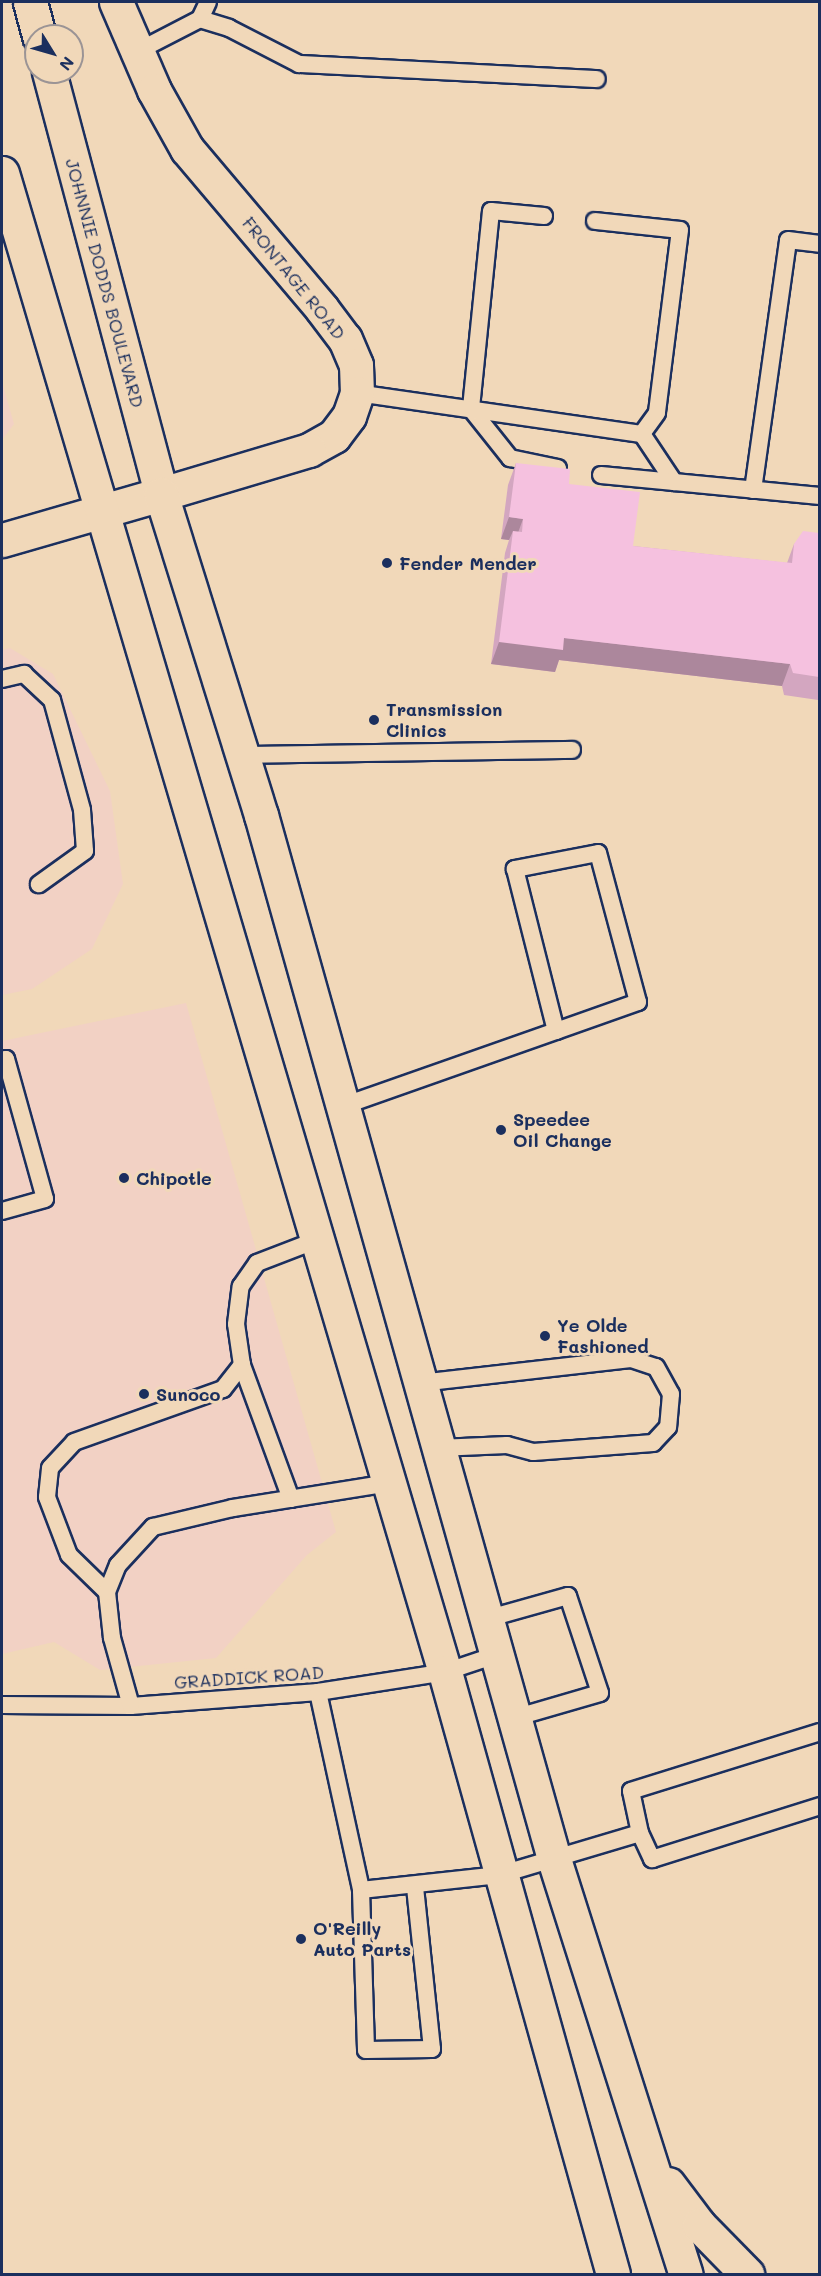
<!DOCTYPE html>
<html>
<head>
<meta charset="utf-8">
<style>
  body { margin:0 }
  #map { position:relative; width:821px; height:2276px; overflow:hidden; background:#f1d8b9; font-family:Mali,sans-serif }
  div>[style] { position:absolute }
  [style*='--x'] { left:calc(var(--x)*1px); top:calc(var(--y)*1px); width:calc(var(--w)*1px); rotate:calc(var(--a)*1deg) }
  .built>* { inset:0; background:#f2d1c4 }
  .roads { filter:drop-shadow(2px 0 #1b2f5e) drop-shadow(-2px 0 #1b2f5e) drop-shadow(0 2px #1b2f5e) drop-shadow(0 -2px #1b2f5e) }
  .lane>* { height:16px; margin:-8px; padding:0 8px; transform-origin:8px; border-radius:8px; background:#f1d8b9 }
  .street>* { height:33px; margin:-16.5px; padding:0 16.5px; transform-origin:16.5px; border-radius:16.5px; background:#f1d8b9 }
  .secondary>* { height:33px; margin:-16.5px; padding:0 16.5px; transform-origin:16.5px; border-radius:16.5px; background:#f1d8b9 }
  .highway>* { height:33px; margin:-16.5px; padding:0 16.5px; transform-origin:16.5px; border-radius:16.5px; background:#f1d8b9 }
  .wall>* { inset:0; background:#d3a6c0 }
  .shaded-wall>* { inset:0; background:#ac879c }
  .building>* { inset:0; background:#f5c1df }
  .dots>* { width:16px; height:16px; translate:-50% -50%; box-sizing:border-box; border:3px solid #f1d8b9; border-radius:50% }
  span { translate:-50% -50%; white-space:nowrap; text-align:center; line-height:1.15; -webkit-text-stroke:6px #f1d8b9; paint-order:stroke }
  .street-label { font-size:18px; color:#1b2f5e }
  .poi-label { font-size:18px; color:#1b2f5e; font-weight:700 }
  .left { translate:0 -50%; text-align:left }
  .frame { position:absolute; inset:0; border:3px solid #1b2f5e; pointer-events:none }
  .north { position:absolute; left:24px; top:24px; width:60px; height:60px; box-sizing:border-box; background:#f1d8b9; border:2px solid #9b9495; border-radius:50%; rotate:127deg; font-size:16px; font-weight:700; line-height:24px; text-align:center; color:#1b2f5e }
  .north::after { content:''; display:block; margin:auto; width:21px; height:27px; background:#1b2f5e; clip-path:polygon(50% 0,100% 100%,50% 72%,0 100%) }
</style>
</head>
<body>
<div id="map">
  <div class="built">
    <i style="clip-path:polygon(2px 382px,14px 424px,2px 440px)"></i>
    <i style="clip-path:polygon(10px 648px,53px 674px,110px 791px,123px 884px,92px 949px,32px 989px,2px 995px,2px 650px)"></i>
    <i style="clip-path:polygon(186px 1003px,336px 1532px,307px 1555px,216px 1658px,100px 1670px,54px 1642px,2px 1654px,2px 1041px)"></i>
  </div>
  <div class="roads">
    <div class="lane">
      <i style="--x:200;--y:19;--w:30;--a:17"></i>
      <i style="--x:229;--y:28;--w:79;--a:27.2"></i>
      <i style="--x:299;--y:64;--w:298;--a:2.9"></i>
      <i style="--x:138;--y:51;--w:70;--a:-27.3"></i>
      <i style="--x:200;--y:19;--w:19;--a:-65"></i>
      <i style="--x:544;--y:216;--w:53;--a:-174.6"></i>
      <i style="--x:491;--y:211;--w:199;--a:95.8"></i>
      <i style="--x:471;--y:409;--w:63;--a:51.5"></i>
      <i style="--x:510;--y:458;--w:49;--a:11.8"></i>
      <i style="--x:595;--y:221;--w:85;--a:6"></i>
      <i style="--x:680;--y:230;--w:184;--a:97.2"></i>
      <i style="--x:657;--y:413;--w:26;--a:126"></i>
      <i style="--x:357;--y:393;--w:288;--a:8.2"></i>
      <i style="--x:642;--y:434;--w:58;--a:56.3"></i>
      <i style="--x:601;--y:475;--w:220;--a:5.5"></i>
      <i style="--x:753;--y:490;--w:252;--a:-82"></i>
      <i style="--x:788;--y:240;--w:32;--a:7"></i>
      <i style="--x:2;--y:679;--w:23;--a:-13"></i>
      <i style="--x:24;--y:674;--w:38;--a:43"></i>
      <i style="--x:52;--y:700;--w:114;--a:74.7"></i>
      <i style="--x:82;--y:810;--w:41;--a:85.8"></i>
      <i style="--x:85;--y:851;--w:57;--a:144.3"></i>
      <i style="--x:242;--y:755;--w:330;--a:-0.9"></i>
      <i style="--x:2;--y:1060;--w:4;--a:-14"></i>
      <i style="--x:6;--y:1059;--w:145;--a:74.4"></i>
      <i style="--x:45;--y:1199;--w:45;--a:164.4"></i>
      <i style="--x:343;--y:1106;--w:226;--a:-19.4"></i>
      <i style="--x:556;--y:1031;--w:87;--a:-19.5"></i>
      <i style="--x:638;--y:1002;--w:154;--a:-105"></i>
      <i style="--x:598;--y:853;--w:85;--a:169.1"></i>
      <i style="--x:515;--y:869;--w:167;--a:75.8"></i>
      <i style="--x:420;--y:1383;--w:212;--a:-6.5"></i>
      <i style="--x:631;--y:1359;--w:26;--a:18"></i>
      <i style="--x:656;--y:1367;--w:31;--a:61"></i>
      <i style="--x:671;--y:1394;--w:33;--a:95"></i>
      <i style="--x:668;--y:1427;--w:22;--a:133"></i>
      <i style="--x:653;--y:1443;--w:120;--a:175.7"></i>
      <i style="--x:533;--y:1452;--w:27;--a:-165"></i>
      <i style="--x:507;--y:1445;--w:69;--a:177.5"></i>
      <i style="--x:291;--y:1499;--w:143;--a:-110.1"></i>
      <i style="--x:242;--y:1365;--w:41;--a:-98.3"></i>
      <i style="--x:236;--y:1324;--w:38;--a:-83"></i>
      <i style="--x:241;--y:1286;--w:28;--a:-55"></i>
      <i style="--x:257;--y:1263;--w:64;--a:-21"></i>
      <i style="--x:107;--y:1592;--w:53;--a:-135.8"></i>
      <i style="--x:69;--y:1555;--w:62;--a:-110.8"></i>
      <i style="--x:47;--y:1497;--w:29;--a:-84"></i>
      <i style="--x:50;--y:1468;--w:35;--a:-47"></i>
      <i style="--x:74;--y:1442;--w:158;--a:-19.6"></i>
      <i style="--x:223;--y:1389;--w:31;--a:-52"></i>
      <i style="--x:486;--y:1619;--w:85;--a:-15.7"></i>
      <i style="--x:568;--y:1596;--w:102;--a:71.7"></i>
      <i style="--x:600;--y:1693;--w:90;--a:163.8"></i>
      <i style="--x:318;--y:1692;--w:203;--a:77.7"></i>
      <i style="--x:361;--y:1890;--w:139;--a:-6.2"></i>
      <i style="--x:499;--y:1875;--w:147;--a:-16.6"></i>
      <i style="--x:2;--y:1705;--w:129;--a:0.4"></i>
      <i style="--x:131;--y:1706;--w:188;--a:-4.3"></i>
      <i style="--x:318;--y:1692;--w:129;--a:-8.9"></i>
      <i style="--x:445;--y:1672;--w:54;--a:-18.4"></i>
      <i style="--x:131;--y:1706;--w:71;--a:-105.6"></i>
      <i style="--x:112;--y:1638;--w:46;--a:-96.2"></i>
      <i style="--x:107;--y:1592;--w:29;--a:-68"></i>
      <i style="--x:118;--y:1565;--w:52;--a:-47.4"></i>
      <i style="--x:153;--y:1527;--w:82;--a:-13.4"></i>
      <i style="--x:233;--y:1508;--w:158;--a:-9.1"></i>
      <i style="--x:820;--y:1732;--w:198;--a:162.7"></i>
      <i style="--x:631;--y:1791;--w:43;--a:77.9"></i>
      <i style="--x:640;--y:1833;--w:29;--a:65"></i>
      <i style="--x:652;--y:1859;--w:176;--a:-17.5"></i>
      <i style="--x:361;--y:1890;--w:160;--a:88.2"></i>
      <i style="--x:366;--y:2050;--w:66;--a:-0.9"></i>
      <i style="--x:432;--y:2049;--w:164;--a:-96"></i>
    </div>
    <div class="street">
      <i style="--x:116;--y:2;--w:96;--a:66.6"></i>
      <i style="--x:154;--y:90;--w:68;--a:60.8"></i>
      <i style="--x:187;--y:149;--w:209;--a:49.8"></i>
      <i style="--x:322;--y:309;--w:38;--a:53"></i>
      <i style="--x:345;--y:339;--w:28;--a:67"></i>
      <i style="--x:356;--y:365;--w:28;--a:88"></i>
      <i style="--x:357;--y:393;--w:24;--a:109"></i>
      <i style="--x:349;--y:416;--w:25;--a:127"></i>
      <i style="--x:334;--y:436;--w:29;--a:151"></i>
      <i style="--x:309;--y:450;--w:154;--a:163.4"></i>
    </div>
    <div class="secondary">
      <i style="--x:2;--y:540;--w:166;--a:-16.1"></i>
    </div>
    <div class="highway">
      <i style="--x:30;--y:2;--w:35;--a:75"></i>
      <i style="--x:49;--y:72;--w:437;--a:75.1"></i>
      <i style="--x:161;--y:494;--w:336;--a:72.7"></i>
      <i style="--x:261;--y:815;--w:1084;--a:74.32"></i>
      <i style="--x:554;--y:1859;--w:435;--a:72.4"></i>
      <i style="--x:2;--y:173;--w:1563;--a:73.54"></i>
      <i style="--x:445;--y:1672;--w:625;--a:74.41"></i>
      <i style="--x:668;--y:2184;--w:51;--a:52.9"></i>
      <i style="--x:699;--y:2225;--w:69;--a:45.6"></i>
    </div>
  </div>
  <div class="wall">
    <i style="clip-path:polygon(516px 463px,569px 484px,633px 546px,787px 563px,794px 544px,819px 533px,819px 696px,818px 700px,784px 695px,782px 686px,559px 660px,555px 672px,491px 664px,505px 553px,509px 540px,501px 539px,508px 485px)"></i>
  </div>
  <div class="shaded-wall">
    <i style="clip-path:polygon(509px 517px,523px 519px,515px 541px,513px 531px,509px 540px,501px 539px)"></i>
    <i style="clip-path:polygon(564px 638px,790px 664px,782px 686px,559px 660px,555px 672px,491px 664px,499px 642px)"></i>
  </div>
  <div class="building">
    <i style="clip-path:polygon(516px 463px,570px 469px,569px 484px,640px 492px,633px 546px,792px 563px,794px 544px,803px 531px,819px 533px,819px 677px,793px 673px,790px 664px,564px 638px,563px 650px,499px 642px,513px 531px,522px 532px,523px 519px,509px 517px)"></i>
  </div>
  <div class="dots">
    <i style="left:387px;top:563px;background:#1b2f5e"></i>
    <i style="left:374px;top:720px;background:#1b2f5e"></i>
    <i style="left:501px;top:1130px;background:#1b2f5e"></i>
    <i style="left:124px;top:1178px;background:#1b2f5e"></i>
    <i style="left:545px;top:1336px;background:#1b2f5e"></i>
    <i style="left:144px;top:1394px;background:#1b2f5e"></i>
    <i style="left:301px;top:1939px;background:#1b2f5e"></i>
  </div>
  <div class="street-label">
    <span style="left:294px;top:278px;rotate:51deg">FRONTAGE ROAD</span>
    <span style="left:105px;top:283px;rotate:75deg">JOHNNIE DODDS BOULEVARD</span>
    <span style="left:249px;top:1677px;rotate:-4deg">GRADDICK ROAD</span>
  </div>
  <div class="poi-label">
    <span class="left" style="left:399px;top:563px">Fender Mender</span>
    <span class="left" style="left:386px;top:720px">Transmission<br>Clinics</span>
    <span class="left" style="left:513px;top:1130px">Speedee<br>Oil Change</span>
    <span class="left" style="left:136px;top:1178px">Chipotle</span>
    <span class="left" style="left:557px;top:1336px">Ye Olde<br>Fashioned</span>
    <span class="left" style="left:156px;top:1394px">Sunoco</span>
    <span class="left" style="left:313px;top:1939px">O'Reilly<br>Auto Parts</span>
  </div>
  <div class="frame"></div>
  <div class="north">N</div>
</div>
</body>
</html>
